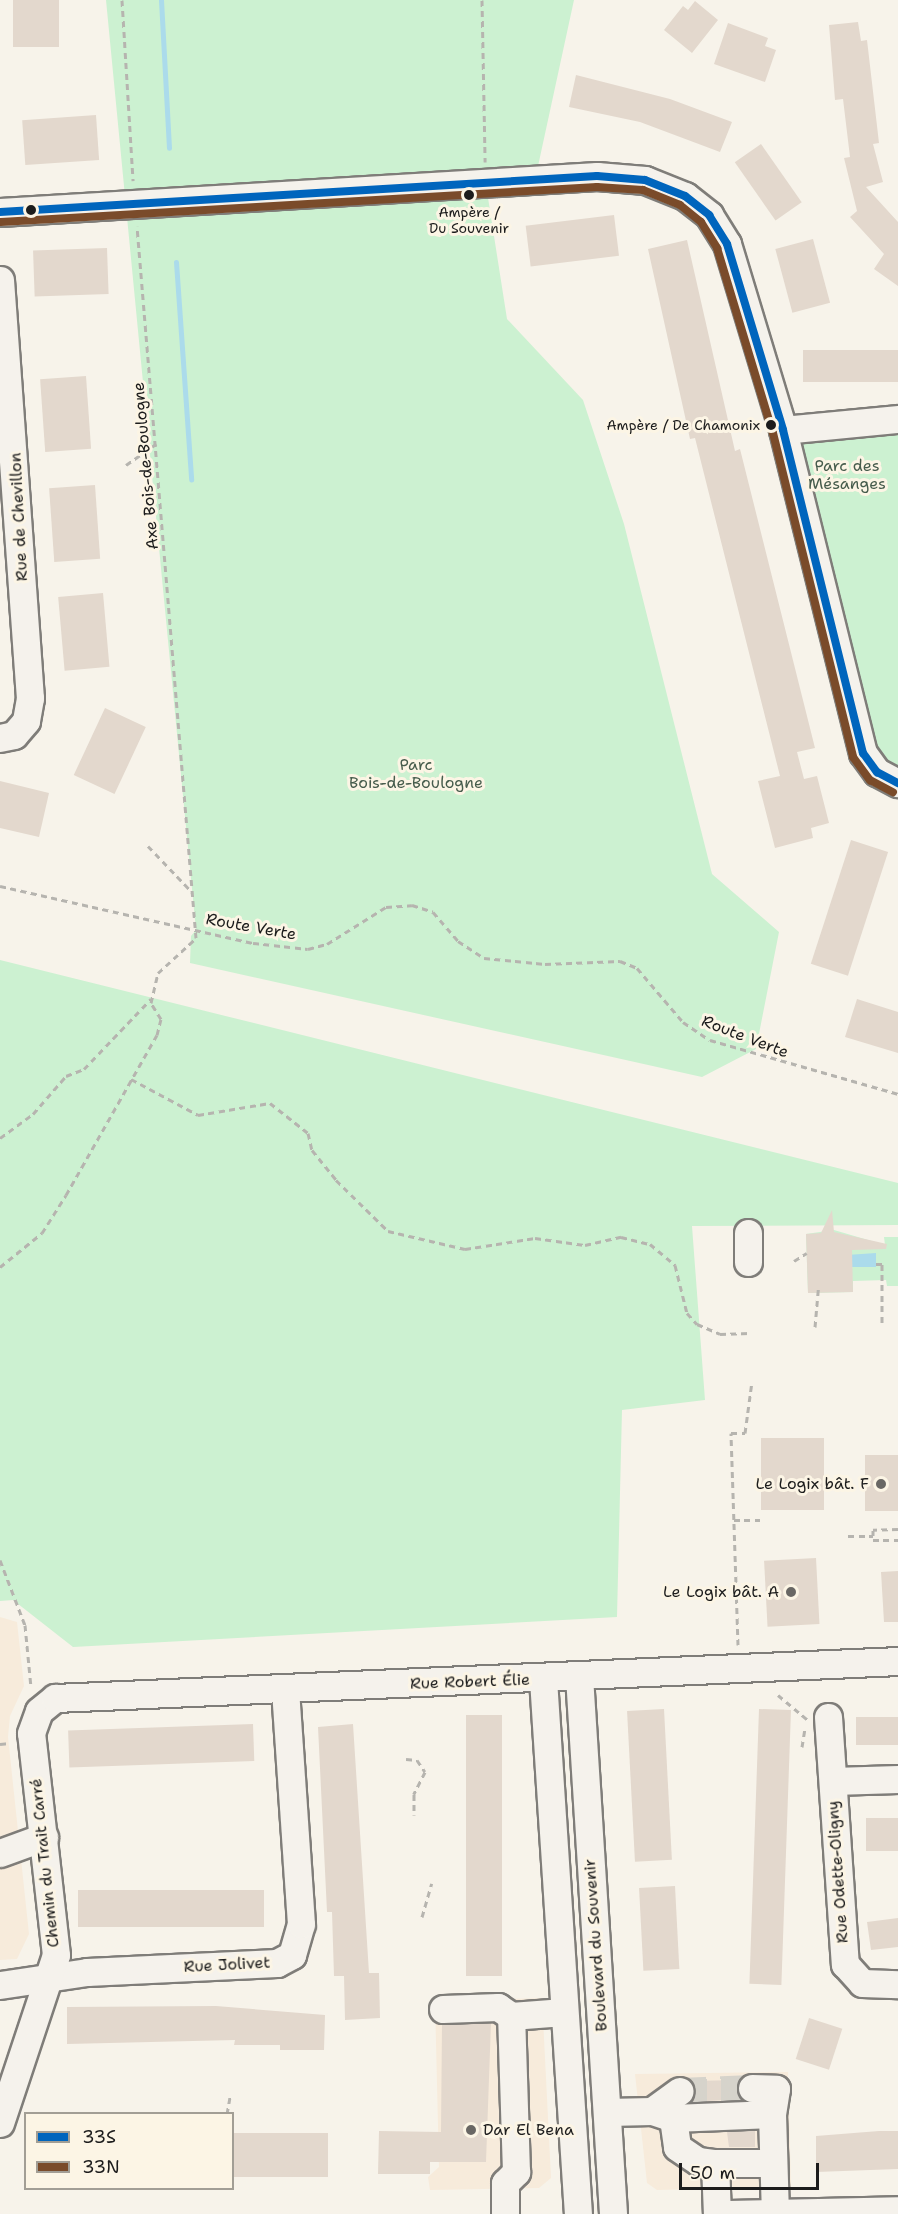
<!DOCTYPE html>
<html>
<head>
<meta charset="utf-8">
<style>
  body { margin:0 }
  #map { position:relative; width:898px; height:2214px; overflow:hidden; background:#f7f3ea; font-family:"Shantell Sans",sans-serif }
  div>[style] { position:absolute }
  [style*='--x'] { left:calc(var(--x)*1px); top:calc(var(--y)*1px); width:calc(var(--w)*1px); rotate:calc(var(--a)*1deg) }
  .built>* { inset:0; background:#f7ebdb }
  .green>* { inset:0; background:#ccf1d1 }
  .water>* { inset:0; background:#abdbeb }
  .stream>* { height:5px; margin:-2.5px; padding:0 2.5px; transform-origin:2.5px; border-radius:2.5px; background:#abdbeb }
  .building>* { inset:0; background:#e3d8cd; transform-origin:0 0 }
  .minor-tunnel>* { height:27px; margin-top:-13.5px; transform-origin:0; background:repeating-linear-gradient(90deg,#d6d3cb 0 27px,transparent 0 41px) }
  .path>* { height:3px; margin-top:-1.5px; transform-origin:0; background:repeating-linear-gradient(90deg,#b6b4af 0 6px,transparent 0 10.5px) }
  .roads { filter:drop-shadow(2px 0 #7f7d79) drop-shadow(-2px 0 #7f7d79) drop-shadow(0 2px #7f7d79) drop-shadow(0 -2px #7f7d79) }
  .minor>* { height:27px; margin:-13.5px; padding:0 13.5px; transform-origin:13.5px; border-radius:13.5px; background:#f5f2ec }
  .bus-1>* { height:8px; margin:-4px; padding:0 4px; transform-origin:4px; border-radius:4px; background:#0065bd }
  .bus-2>* { height:8px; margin:-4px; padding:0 4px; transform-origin:4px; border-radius:4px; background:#7a4b2a }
  .dots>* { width:16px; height:16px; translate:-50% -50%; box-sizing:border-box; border:3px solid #fcf5e5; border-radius:50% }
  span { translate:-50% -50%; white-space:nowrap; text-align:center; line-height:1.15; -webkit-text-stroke:6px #fcf5e5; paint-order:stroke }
  .bus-label { font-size:14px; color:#1c1c1c }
  .right { translate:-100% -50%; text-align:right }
  .street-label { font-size:16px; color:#1c1c1c }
  .park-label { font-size:16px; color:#465c4c }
  .poi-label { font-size:16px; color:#1c1c1c }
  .left { translate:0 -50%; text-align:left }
  .legend { position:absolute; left:24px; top:2112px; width:210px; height:78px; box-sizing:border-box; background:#fcf5e5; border:2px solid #a29e95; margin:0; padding:8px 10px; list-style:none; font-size:18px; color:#1c1c1c }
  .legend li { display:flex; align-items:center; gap:12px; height:30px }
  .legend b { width:30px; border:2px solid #a29e95 }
  .scale { position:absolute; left:679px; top:2163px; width:140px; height:27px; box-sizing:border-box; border:3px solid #1c1c1c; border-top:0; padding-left:8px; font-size:18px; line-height:21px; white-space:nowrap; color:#1c1c1c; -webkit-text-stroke:4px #fcf5e5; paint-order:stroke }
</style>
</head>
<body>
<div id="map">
  <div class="built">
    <i style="clip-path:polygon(0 1617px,17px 1622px,24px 1686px,10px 1716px,8px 1737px,29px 1934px,17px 1959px,0 1960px)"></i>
    <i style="clip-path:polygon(542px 1998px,551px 2178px,539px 2188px,430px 2190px,428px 2177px,439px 2167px,435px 2001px)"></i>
    <i style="clip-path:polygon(788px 2072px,791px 2187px,657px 2190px,647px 2183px,635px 2074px)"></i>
  </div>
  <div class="green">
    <i style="clip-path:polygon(106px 0,574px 0,535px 180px,486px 185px,507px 319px,583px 400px,624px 524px,712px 874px,779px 932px,756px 1049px,702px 1077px,190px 963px,191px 936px,196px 930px)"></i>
    <i style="clip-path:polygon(898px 419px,898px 783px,877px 772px,783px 430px)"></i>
    <i style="clip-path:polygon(0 960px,898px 1183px,898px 1225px,692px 1226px,705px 1400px,622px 1410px,617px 1617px,73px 1647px,13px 1600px,0 1601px)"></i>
    <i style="clip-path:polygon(834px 1230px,885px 1245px,884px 1237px,898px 1237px,898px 1286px,887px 1286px,886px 1280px,853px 1281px,853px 1292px,808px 1293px,806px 1234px)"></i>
  </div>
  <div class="water">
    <i style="clip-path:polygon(876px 1253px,876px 1267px,847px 1267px,847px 1255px)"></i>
  </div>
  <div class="stream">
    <i style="--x:161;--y:0;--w:148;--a:86.9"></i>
    <i style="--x:176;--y:262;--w:218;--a:86"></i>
  </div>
  <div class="building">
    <i style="left:13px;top:0;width:46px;height:47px"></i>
    <i style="clip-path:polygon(695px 1px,718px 20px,692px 53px,664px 30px,683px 6px,688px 10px)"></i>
    <i style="clip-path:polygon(858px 22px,861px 41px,867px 40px,879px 143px,873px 144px,883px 182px,866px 187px,898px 222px,898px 286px,874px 269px,884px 254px,850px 217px,857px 211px,844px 158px,850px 157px,843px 99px,835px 100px,829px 25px)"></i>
    <i style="clip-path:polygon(728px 23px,768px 38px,765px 46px,776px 50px,765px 82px,714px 64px)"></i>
    <i style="clip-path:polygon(576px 75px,670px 99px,732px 122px,720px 152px,640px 122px,569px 107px)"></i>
    <i style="left:96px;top:115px;width:45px;height:74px;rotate:86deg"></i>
    <i style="left:761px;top:144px;width:71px;height:32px;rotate:55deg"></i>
    <i style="left:614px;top:215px;width:41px;height:89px;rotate:83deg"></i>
    <i style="left:813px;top:239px;width:66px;height:39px;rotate:75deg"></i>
    <i style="clip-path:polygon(687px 240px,735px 451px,740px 449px,815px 748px,797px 752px,804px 779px,817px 776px,829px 823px,811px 828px,813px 838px,775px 848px,758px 781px,780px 776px,695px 438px,690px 439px,648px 249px)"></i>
    <i style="left:107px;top:248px;width:46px;height:74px;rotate:88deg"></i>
    <i style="left:898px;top:350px;width:32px;height:95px;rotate:90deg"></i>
    <i style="left:86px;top:376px;width:73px;height:46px;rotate:86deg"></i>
    <i style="left:95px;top:485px;width:74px;height:46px;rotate:86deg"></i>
    <i style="left:103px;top:593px;width:74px;height:45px;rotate:85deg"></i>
    <i style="left:105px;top:708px;width:45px;height:74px;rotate:25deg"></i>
    <i style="clip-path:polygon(0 781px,49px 793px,39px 837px,0 828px)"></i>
    <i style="left:851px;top:840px;width:39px;height:130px;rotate:18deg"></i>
    <i style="clip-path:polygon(857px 999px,898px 1012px,898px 1053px,845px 1037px)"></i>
    <i style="clip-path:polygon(832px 1210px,834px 1232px,887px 1244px,886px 1249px,852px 1250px,853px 1292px,808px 1293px,806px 1234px,821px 1233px)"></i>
    <i style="left:761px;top:1438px;width:63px;height:72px"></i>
    <i style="left:898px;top:1455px;width:56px;height:33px;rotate:90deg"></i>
    <i style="left:816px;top:1558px;width:66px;height:52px;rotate:87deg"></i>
    <i style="clip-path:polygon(898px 1571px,898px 1622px,884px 1622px,881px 1572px)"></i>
    <i style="left:664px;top:1709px;width:151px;height:37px;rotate:87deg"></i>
    <i style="left:759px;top:1709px;width:32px;height:275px;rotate:2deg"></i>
    <i style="left:466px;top:1715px;width:36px;height:261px"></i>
    <i style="left:856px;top:1717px;width:42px;height:28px"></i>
    <i style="left:253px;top:1724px;width:37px;height:185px;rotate:88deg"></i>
    <i style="clip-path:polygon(353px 1724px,369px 1973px,379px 1973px,380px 2018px,345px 2020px,344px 1976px,334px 1976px,332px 1912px,327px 1912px,318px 1727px)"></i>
    <i style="left:866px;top:1818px;width:32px;height:33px"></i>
    <i style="left:675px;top:1886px;width:83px;height:36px;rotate:87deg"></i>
    <i style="left:264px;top:1890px;width:37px;height:186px;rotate:90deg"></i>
    <i style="clip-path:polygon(898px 1918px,898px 1947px,871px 1950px,867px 1922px)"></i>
    <i style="clip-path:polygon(216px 2006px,325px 2015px,324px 2050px,280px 2050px,280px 2045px,234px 2045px,235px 2040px,67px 2044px,67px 2007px)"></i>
    <i style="left:809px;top:2018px;width:35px;height:43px;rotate:18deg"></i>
    <i style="clip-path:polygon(491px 2023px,486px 2162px,430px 2162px,430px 2174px,378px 2174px,379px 2131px,441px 2132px,442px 2024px)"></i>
    <i style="clip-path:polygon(739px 2080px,742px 2099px,691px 2102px,692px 2081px)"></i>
    <i style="clip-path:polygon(755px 2130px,755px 2147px,729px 2147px,727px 2132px)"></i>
    <i style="clip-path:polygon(879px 2131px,898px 2131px,898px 2169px,816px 2172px,816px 2136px)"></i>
    <i style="left:328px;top:2133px;width:44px;height:96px;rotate:90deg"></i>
  </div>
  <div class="minor-tunnel">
    <i style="--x:680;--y:2091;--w:72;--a:-2.4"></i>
  </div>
  <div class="path">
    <i style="--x:122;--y:0;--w:181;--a:86.5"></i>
    <i style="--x:482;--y:0;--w:162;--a:88.9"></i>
    <i style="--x:126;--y:465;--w:37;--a:-35"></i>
    <i style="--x:148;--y:846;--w:64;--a:46.3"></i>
    <i style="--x:0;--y:886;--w:259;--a:12.7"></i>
    <i style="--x:253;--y:943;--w:55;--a:6.2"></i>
    <i style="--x:308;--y:949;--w:20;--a:-15"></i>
    <i style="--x:327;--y:944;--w:70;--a:-32.1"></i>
    <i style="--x:386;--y:907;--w:26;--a:-4"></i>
    <i style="--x:412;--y:905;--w:22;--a:18"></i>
    <i style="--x:433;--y:912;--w:38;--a:49"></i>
    <i style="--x:458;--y:941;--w:31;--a:33"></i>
    <i style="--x:484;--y:958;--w:61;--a:5.6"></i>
    <i style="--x:545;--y:964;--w:75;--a:-2.3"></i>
    <i style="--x:620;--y:961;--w:18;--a:22"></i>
    <i style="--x:637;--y:968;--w:71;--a:49.6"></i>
    <i style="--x:683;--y:1022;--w:32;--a:34"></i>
    <i style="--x:710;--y:1040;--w:196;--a:16"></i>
    <i style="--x:131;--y:1079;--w:76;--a:28.2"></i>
    <i style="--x:198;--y:1115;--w:73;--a:-9.5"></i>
    <i style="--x:270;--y:1103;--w:48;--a:38.3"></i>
    <i style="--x:308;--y:1133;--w:17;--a:77"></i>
    <i style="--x:312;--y:1150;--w:38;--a:51"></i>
    <i style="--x:336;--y:1180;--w:73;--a:44.4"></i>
    <i style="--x:388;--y:1231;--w:79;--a:13.2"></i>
    <i style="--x:465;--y:1249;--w:71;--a:-8.9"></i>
    <i style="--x:535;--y:1238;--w:50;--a:8"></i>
    <i style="--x:585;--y:1245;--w:37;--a:-13"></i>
    <i style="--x:621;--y:1237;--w:30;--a:14"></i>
    <i style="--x:650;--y:1244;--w:33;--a:40"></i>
    <i style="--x:675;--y:1265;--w:49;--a:76"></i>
    <i style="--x:687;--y:1313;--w:15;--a:48"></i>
    <i style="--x:697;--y:1324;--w:25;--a:23"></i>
    <i style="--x:720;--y:1334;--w:30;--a:-2"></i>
    <i style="--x:0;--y:1138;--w:41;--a:-36"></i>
    <i style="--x:33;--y:1114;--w:50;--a:-49"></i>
    <i style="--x:66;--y:1076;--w:19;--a:-21"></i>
    <i style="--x:84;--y:1069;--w:97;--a:-46.3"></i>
    <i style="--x:794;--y:1261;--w:15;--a:-32"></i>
    <i style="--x:876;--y:1264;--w:6;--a:0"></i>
    <i style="--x:882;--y:1264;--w:62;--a:90"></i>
    <i style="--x:0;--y:1267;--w:54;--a:-39"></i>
    <i style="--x:42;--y:1233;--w:45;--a:-57.7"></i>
    <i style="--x:66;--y:1195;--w:184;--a:-60.4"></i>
    <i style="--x:157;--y:1035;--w:16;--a:-76"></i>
    <i style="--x:161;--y:1019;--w:19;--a:-122"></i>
    <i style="--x:151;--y:1003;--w:31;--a:-77"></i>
    <i style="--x:158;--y:973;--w:52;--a:-42.6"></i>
    <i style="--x:196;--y:938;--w:714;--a:-94.74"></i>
    <i style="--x:815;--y:1327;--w:38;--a:-85"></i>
    <i style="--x:734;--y:1520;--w:26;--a:0"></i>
    <i style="--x:898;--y:1529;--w:25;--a:178"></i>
    <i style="--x:873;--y:1530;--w:10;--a:90"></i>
    <i style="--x:873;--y:1540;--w:25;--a:0"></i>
    <i style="--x:848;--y:1536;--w:25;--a:0"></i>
    <i style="--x:0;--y:1560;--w:70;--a:69"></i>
    <i style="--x:25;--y:1625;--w:62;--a:84.5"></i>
    <i style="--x:738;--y:1645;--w:212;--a:-91.9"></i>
    <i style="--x:731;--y:1433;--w:14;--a:0"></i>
    <i style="--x:745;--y:1433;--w:52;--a:-82.3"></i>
    <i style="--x:778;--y:1695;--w:38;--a:40"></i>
    <i style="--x:0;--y:1744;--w:10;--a:-6"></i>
    <i style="--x:802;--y:1747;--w:18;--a:-81"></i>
    <i style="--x:406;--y:1759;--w:11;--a:5"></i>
    <i style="--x:417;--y:1760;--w:14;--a:56"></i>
    <i style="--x:425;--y:1772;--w:25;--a:117"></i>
    <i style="--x:414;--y:1794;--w:21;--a:90"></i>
    <i style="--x:422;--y:1917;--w:35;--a:-74"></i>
    <i style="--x:227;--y:2114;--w:17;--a:-80"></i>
  </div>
  <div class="roads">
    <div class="minor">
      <i style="--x:0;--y:212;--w:598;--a:-3.45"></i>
      <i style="--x:597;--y:176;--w:48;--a:4.8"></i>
      <i style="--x:645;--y:180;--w:43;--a:21.8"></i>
      <i style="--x:685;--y:196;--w:31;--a:38"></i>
      <i style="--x:709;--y:215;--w:34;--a:58"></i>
      <i style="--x:727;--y:244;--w:194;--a:73.2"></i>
      <i style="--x:783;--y:430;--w:333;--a:76.1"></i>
      <i style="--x:863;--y:753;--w:24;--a:54"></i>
      <i style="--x:877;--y:772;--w:24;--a:28"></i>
      <i style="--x:0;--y:280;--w:419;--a:85.9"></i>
      <i style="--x:30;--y:698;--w:23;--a:100"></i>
      <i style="--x:26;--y:721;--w:18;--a:131"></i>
      <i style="--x:14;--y:735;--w:14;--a:168"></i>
      <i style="--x:783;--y:430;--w:116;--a:-5.5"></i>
      <i style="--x:748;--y:1233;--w:29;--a:90"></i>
      <i style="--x:579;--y:1676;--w:539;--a:86.38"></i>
      <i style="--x:543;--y:1679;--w:536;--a:86.26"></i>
      <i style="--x:828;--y:1717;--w:248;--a:86.1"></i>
      <i style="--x:845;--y:1964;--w:25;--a:48"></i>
      <i style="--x:862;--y:1983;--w:36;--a:2"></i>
      <i style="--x:833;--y:1781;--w:65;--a:-1.8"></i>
      <i style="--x:0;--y:1853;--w:47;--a:-20"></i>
      <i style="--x:0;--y:1985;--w:88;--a:-8.5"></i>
      <i style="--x:87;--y:1972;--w:190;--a:-2.7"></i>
      <i style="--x:277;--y:1963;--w:17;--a:-28"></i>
      <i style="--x:292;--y:1955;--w:32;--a:-74"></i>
      <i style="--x:301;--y:1924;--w:235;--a:-93.9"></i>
      <i style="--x:443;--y:2009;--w:55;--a:-2.1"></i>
      <i style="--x:498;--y:2007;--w:16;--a:35"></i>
      <i style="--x:752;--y:2088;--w:24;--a:2"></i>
      <i style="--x:776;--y:2089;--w:25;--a:99"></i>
      <i style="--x:652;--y:2111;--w:34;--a:-36"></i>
      <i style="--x:607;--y:2112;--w:45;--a:-1.3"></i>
      <i style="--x:652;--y:2111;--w:22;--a:18"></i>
      <i style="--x:673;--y:2118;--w:99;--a:-2.3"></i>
      <i style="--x:772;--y:2114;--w:99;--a:88.3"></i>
      <i style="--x:673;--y:2118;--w:29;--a:82"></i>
      <i style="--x:677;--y:2147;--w:25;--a:34"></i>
      <i style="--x:698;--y:2161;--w:17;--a:7"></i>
      <i style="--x:715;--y:2163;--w:51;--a:87.8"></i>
      <i style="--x:0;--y:2123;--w:177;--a:-71.6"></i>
      <i style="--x:56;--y:1955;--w:223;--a:-96.4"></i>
      <i style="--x:31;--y:1733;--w:23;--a:-70"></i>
      <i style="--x:39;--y:1711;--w:21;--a:-39"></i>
      <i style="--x:55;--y:1698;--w:844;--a:-2.51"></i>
      <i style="--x:715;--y:2163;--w:58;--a:0"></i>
      <i style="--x:505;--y:2214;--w:31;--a:-90"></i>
      <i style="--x:505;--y:2183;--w:16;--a:-45"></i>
      <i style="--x:516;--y:2172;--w:156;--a:-91.8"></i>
      <i style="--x:511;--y:2016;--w:53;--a:-4.3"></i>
      <i style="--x:728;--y:2214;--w:170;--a:-1.3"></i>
    </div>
  </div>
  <div class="bus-1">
    <i style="--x:0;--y:212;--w:598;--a:-3.45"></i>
    <i style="--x:597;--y:176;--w:48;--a:4.8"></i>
    <i style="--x:645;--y:180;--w:43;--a:21.8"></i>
    <i style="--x:685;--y:196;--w:31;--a:38"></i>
    <i style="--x:709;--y:215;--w:34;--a:58"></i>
    <i style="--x:727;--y:244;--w:194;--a:73.2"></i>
    <i style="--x:783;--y:430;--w:333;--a:76.1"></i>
    <i style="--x:863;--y:753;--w:24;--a:54"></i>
    <i style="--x:877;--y:772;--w:24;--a:28"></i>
  </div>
  <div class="bus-2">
    <i style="--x:1;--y:222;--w:597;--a:-3.36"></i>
    <i style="--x:597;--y:187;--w:46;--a:3.7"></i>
    <i style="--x:643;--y:190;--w:40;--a:22"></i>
    <i style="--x:680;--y:205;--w:27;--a:39"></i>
    <i style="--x:701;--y:222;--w:31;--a:58"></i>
    <i style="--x:717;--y:248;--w:193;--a:73.2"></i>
    <i style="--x:773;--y:433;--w:334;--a:76.1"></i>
    <i style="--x:853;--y:757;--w:29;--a:54"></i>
    <i style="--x:870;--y:780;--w:26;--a:28"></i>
  </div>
  <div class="dots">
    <i style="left:469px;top:195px;background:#1c1c1c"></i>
    <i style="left:31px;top:210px;background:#1c1c1c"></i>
    <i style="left:771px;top:425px;background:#1c1c1c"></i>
    <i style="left:881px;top:1484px;background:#696764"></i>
    <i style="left:791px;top:1592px;background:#696764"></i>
    <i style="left:471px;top:2130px;background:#696764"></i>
  </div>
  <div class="bus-label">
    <span style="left:469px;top:220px">Ampère /<br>Du Souvenir</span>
    <span class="right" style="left:760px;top:425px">Ampère / De Chamonix</span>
  </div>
  <div class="street-label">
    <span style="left:146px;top:466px;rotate:-95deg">Axe Bois-de-Boulogne</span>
    <span style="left:19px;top:517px;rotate:-93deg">Rue de Chevillon</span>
    <span style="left:251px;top:927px;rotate:10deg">Route Verte</span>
    <span style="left:745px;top:1037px;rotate:21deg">Route Verte</span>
    <span style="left:470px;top:1682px;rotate:-2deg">Rue Robert Élie</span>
    <span style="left:45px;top:1863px;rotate:-96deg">Chemin du Trait Carré</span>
    <span style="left:838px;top:1872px;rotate:-94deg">Rue Odette-Oligny</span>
    <span style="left:596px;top:1945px;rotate:-94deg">Boulevard du Souvenir</span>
    <span style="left:227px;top:1965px;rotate:-3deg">Rue Jolivet</span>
  </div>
  <div class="park-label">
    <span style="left:847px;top:475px">Parc des<br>Mésanges</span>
    <span style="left:416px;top:774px">Parc<br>Bois-de-Boulogne</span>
  </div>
  <div class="poi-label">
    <span class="right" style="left:869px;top:1484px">Le Logix bât. F</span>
    <span class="right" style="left:779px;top:1592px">Le Logix bât. A</span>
    <span class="left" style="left:483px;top:2130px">Dar El Bena</span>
  </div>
  <ul class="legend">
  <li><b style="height:8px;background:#0065bd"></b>33S</li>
  <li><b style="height:8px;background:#7a4b2a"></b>33N</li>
  </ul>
  <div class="scale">50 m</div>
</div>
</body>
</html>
